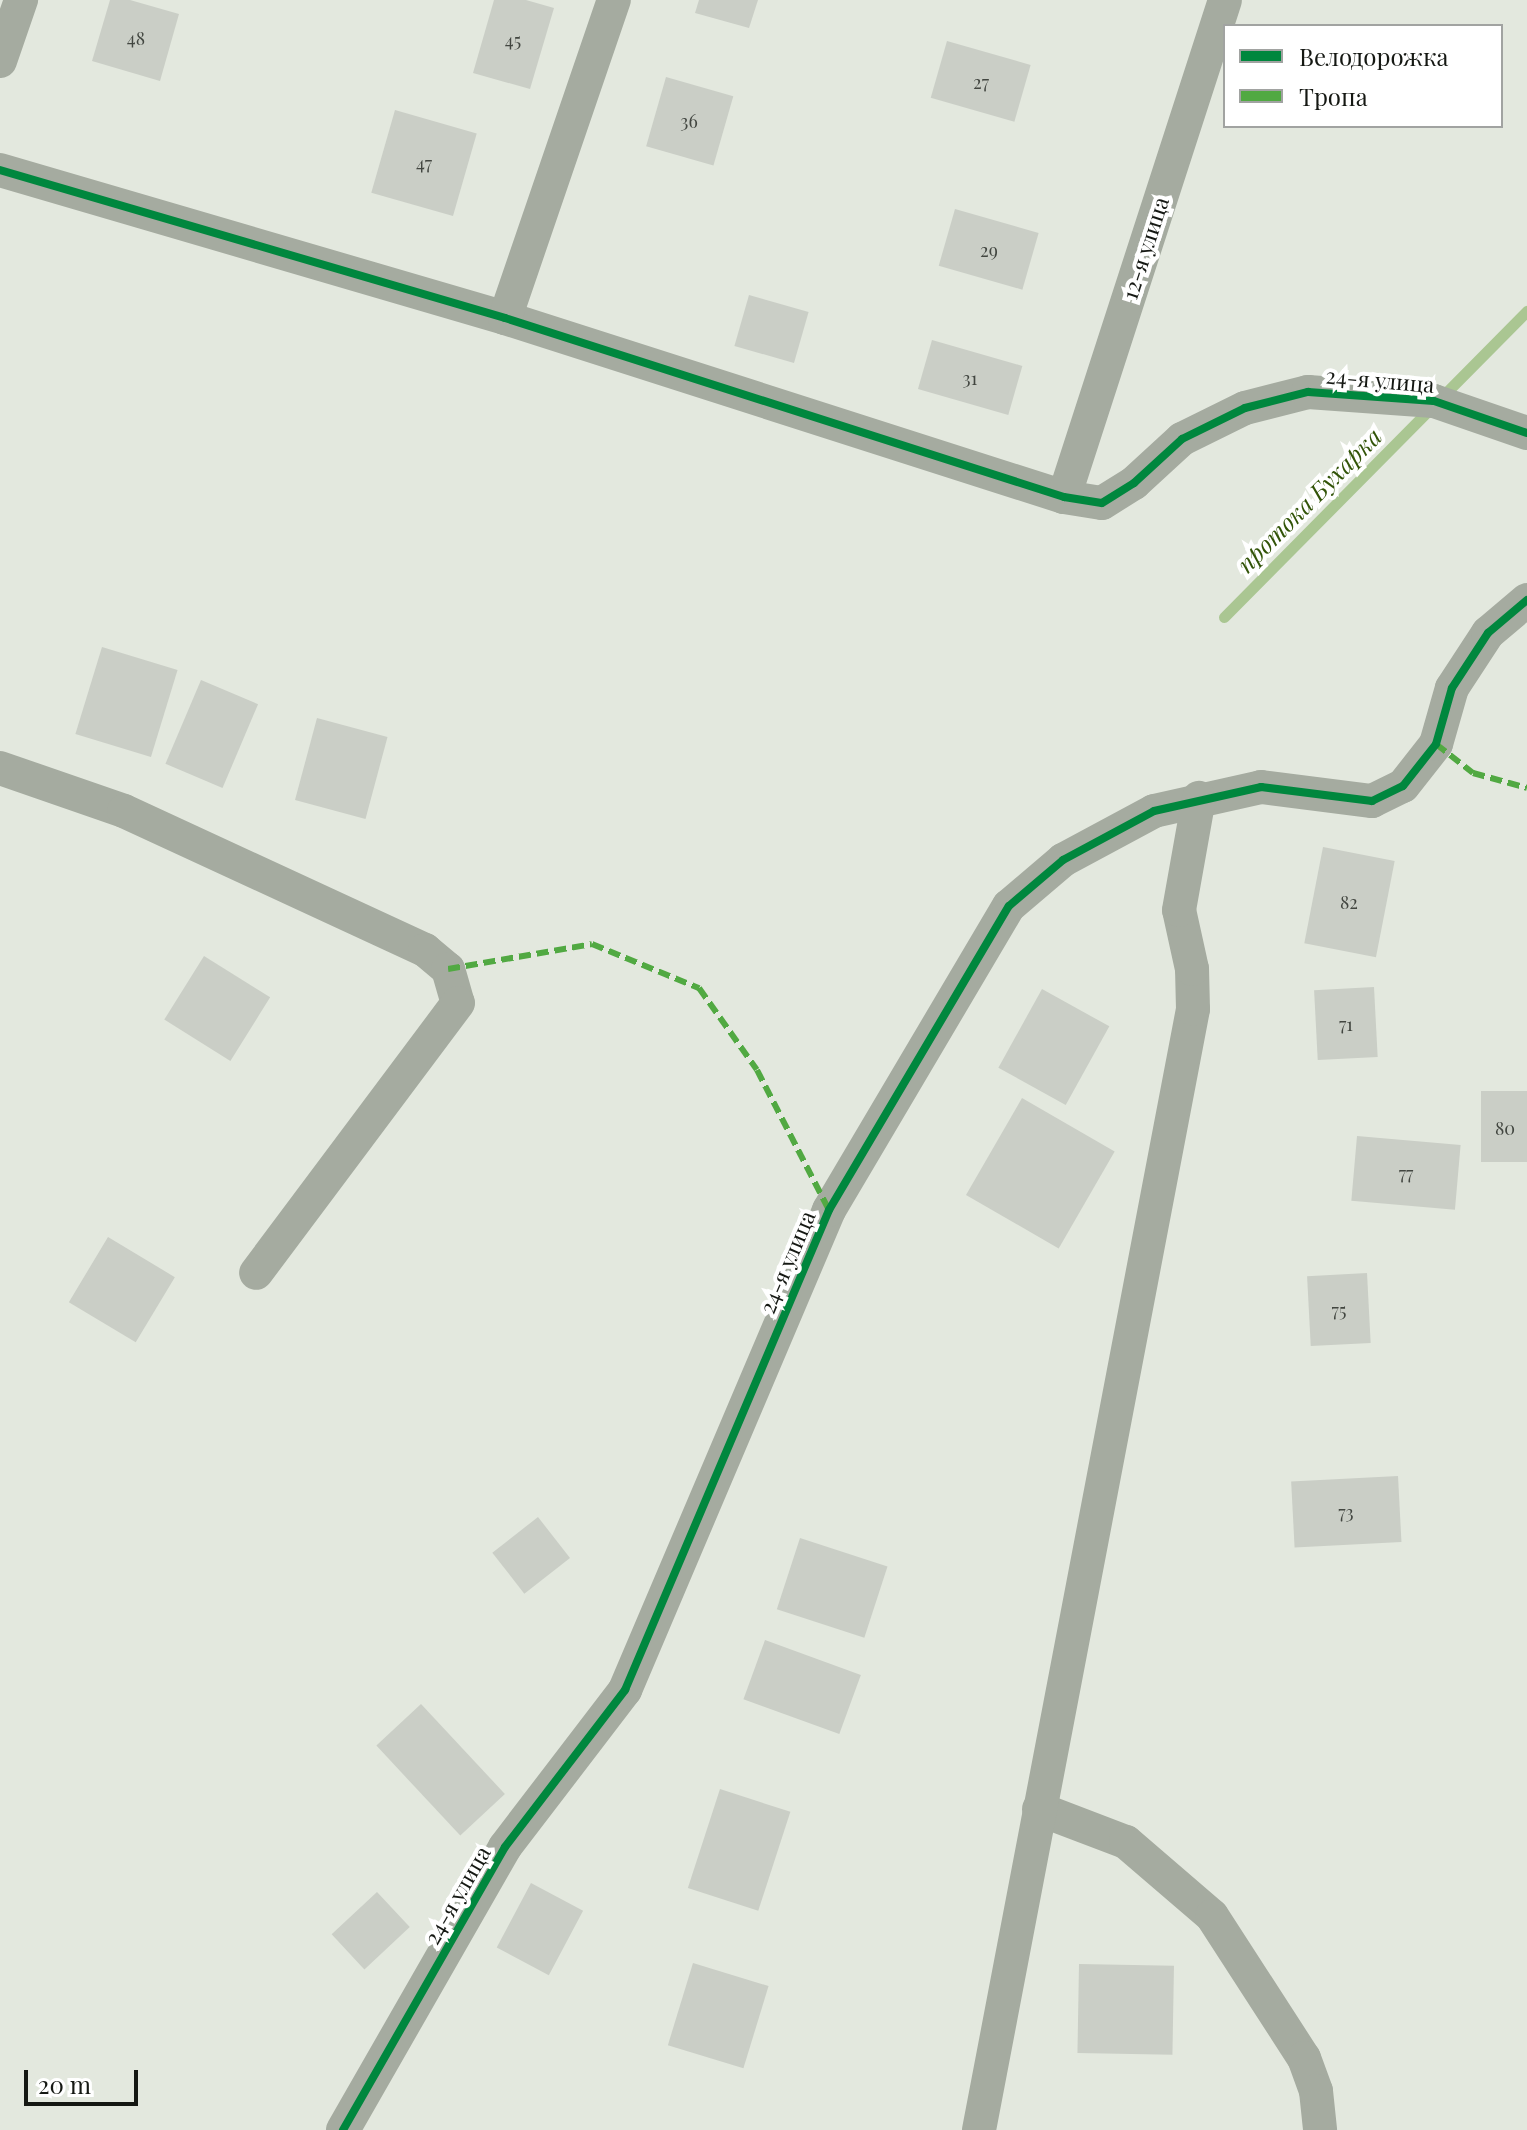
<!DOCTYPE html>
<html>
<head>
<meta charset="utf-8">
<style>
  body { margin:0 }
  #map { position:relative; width:1527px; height:2130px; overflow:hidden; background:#e3e8de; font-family:"Playfair Display",serif }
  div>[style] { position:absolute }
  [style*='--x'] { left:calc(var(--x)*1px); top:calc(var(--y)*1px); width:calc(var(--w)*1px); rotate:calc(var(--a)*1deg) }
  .stream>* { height:11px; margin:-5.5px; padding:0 5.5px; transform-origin:5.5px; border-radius:5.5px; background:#aac692 }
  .building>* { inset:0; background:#cacec6; transform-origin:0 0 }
  .minor>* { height:34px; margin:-17px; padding:0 17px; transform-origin:17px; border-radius:17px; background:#a5aba0 }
  .quiet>* { height:6px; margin-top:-3px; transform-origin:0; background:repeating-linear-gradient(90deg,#51a942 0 12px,transparent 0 18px) }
  .cycleway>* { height:8px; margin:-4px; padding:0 4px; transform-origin:4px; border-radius:4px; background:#00873e }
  span { translate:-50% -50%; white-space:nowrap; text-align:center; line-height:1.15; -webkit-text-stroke:8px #fff; paint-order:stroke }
  .number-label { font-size:18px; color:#424640 }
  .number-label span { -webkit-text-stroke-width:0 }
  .street-label { font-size:22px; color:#151813 }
  .water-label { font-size:24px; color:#325408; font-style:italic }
  .legend { position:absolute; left:1223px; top:24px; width:280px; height:104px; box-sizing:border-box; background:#fff; border:2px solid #a1a3a1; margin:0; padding:10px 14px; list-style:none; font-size:24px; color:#151813 }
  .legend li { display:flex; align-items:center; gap:16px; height:40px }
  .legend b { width:40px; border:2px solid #a1a3a1 }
  .scale { position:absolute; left:24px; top:2070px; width:114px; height:36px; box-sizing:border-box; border:4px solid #151813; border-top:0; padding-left:10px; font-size:24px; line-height:28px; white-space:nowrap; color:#151813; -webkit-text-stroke:6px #fff; paint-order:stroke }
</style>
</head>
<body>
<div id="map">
  <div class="stream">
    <i style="--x:1224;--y:617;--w:431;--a:-45.3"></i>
  </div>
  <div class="building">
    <i style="clip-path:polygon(110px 0,130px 0,179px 14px,160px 81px,92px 61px)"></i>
    <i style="clip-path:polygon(494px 0,526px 0,554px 8px,530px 89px,473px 73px)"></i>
    <i style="clip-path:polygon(699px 0,758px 0,749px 28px,695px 13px)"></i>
    <i style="left:947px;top:41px;width:87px;height:59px;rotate:16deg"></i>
    <i style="left:666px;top:77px;width:70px;height:72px;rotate:16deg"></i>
    <i style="left:395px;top:110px;width:85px;height:86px;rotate:16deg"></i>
    <i style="left:955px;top:209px;width:87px;height:59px;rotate:16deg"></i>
    <i style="left:749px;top:295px;width:62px;height:53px;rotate:16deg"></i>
    <i style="left:932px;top:340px;width:94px;height:51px;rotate:16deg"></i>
    <i style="left:102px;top:647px;width:79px;height:91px;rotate:17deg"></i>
    <i style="left:201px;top:680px;width:62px;height:91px;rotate:23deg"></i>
    <i style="left:317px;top:718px;width:73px;height:85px;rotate:15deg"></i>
    <i style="left:1323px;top:847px;width:73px;height:98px;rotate:11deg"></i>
    <i style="left:204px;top:956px;width:78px;height:75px;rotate:32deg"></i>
    <i style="left:1374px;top:987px;width:70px;height:60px;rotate:87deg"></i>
    <i style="left:1042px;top:989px;width:77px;height:90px;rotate:29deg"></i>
    <i style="left:1527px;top:1091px;width:71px;height:46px;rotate:90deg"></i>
    <i style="left:1022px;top:1098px;width:107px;height:112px;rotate:30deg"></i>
    <i style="left:1357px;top:1136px;width:104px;height:65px;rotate:5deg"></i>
    <i style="left:108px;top:1237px;width:78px;height:76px;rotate:31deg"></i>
    <i style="left:1367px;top:1273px;width:70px;height:60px;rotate:87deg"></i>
    <i style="left:1398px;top:1476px;width:66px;height:107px;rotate:87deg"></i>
    <i style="left:538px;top:1517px;width:52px;height:58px;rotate:52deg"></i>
    <i style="left:800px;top:1538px;width:92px;height:75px;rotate:18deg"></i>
    <i style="left:765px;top:1640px;width:102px;height:63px;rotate:20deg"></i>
    <i style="left:421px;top:1704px;width:123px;height:61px;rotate:47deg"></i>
    <i style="left:720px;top:1789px;width:74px;height:104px;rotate:18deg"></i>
    <i style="left:531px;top:1883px;width:59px;height:73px;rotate:28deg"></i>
    <i style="left:377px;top:1892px;width:48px;height:62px;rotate:47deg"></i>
    <i style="left:693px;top:1963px;width:79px;height:86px;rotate:17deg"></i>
    <i style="left:1079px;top:1964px;width:95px;height:89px;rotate:1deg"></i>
  </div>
  <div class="minor">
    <i style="--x:0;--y:61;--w:65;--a:-71"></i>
    <i style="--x:0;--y:170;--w:526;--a:16.33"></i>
    <i style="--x:505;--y:318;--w:587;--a:17.76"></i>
    <i style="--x:1064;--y:497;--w:38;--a:9"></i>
    <i style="--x:1102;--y:503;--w:38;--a:-32"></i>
    <i style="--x:1134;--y:483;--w:65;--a:-42.5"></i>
    <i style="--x:1182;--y:439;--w:70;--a:-26.2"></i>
    <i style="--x:1245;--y:408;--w:65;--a:-14.3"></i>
    <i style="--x:1308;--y:392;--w:126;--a:4.1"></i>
    <i style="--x:1434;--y:401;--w:98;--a:19"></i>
    <i style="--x:505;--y:318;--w:336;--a:-71.1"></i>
    <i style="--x:1064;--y:497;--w:522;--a:-72.05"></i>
    <i style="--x:0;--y:768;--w:131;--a:19.1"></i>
    <i style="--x:124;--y:811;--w:332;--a:24.8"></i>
    <i style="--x:425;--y:950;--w:30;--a:40"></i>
    <i style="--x:448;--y:969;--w:35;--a:74"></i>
    <i style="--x:458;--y:1003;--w:337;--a:126.8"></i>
    <i style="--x:1039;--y:1809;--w:93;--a:20.8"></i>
    <i style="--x:1126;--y:1842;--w:113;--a:40.7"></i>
    <i style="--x:1212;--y:1916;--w:169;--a:57.1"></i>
    <i style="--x:1304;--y:2058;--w:35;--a:70"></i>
    <i style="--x:1316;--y:2091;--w:39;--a:84"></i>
    <i style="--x:343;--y:2130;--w:326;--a:-60.2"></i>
    <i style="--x:505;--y:1847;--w:198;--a:-52.6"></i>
    <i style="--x:625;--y:1690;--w:522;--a:-66.97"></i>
    <i style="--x:829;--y:1210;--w:353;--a:-59.4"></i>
    <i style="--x:1009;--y:906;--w:71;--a:-40.4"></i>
    <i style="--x:1063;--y:860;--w:103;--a:-28.3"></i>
    <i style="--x:1154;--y:811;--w:110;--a:-12.6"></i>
    <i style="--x:1261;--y:787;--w:112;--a:7.2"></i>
    <i style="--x:1372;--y:801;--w:34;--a:-26"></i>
    <i style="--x:1403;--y:786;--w:53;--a:-51.8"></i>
    <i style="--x:1436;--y:744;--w:58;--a:-74.1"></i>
    <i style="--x:1452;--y:688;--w:66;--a:-56.8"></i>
    <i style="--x:1488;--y:633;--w:51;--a:-40.2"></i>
    <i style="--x:979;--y:2130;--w:1141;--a:-79.19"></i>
    <i style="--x:1193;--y:1009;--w:40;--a:-91.4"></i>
    <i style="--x:1192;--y:969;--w:60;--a:-102.4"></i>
    <i style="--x:1179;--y:910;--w:114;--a:-79.9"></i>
  </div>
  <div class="quiet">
    <i style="--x:1436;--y:744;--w:47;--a:38.1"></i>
    <i style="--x:1473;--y:773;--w:56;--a:15.5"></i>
    <i style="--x:448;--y:969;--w:146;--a:-9.8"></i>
    <i style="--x:592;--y:944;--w:116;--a:22.4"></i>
    <i style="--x:699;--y:988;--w:100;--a:54.7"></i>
    <i style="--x:757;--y:1070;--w:157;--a:62.8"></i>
  </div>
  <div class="cycleway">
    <i style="--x:0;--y:170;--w:526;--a:16.33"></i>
    <i style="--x:505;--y:318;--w:587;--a:17.76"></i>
    <i style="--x:1064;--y:497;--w:38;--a:9"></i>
    <i style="--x:1102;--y:503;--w:38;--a:-32"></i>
    <i style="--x:1134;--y:483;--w:65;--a:-42.5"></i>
    <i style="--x:1182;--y:439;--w:70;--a:-26.2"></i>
    <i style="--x:1245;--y:408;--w:65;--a:-14.3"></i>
    <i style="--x:1308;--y:392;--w:126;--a:4.1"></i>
    <i style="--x:1434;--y:401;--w:98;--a:19"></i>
    <i style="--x:343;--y:2130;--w:326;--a:-60.2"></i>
    <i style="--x:505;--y:1847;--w:198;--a:-52.6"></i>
    <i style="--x:625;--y:1690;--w:522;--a:-66.97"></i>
    <i style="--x:829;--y:1210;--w:353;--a:-59.4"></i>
    <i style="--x:1009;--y:906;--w:71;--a:-40.4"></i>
    <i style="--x:1063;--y:860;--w:103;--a:-28.3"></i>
    <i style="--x:1154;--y:811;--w:110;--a:-12.6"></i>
    <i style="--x:1261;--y:787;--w:112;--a:7.2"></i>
    <i style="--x:1372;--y:801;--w:34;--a:-26"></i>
    <i style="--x:1403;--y:786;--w:53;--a:-51.8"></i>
    <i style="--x:1436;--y:744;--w:58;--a:-74.1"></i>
    <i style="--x:1452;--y:688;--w:66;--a:-56.8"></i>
    <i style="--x:1488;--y:633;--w:51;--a:-40.2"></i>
  </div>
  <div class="number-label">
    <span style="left:136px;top:38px">48</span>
    <span style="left:513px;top:40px">45</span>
    <span style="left:981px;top:82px">27</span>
    <span style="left:689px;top:121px">36</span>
    <span style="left:424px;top:163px">47</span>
    <span style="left:989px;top:250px">29</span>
    <span style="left:970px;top:378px">31</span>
    <span style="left:1349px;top:902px">82</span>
    <span style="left:1346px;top:1024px">71</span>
    <span style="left:1505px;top:1128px">80</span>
    <span style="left:1406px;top:1173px">77</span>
    <span style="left:1339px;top:1310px">75</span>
    <span style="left:1346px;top:1512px">73</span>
  </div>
  <div class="street-label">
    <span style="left:1145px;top:248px;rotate:-72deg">12-я улица</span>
    <span style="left:1380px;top:380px;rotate:5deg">24-я улица</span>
    <span style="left:787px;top:1262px;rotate:-67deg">24-я улица</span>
    <span style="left:457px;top:1895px;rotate:-60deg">24-я улица</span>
  </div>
  <div class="water-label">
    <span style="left:1309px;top:500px;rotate:-45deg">протока Бухарка</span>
  </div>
  <ul class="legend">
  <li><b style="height:10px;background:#00873e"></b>Велодорожка</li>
  <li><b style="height:10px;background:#51a942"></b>Тропа</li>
  </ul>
  <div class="scale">20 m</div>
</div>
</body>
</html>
